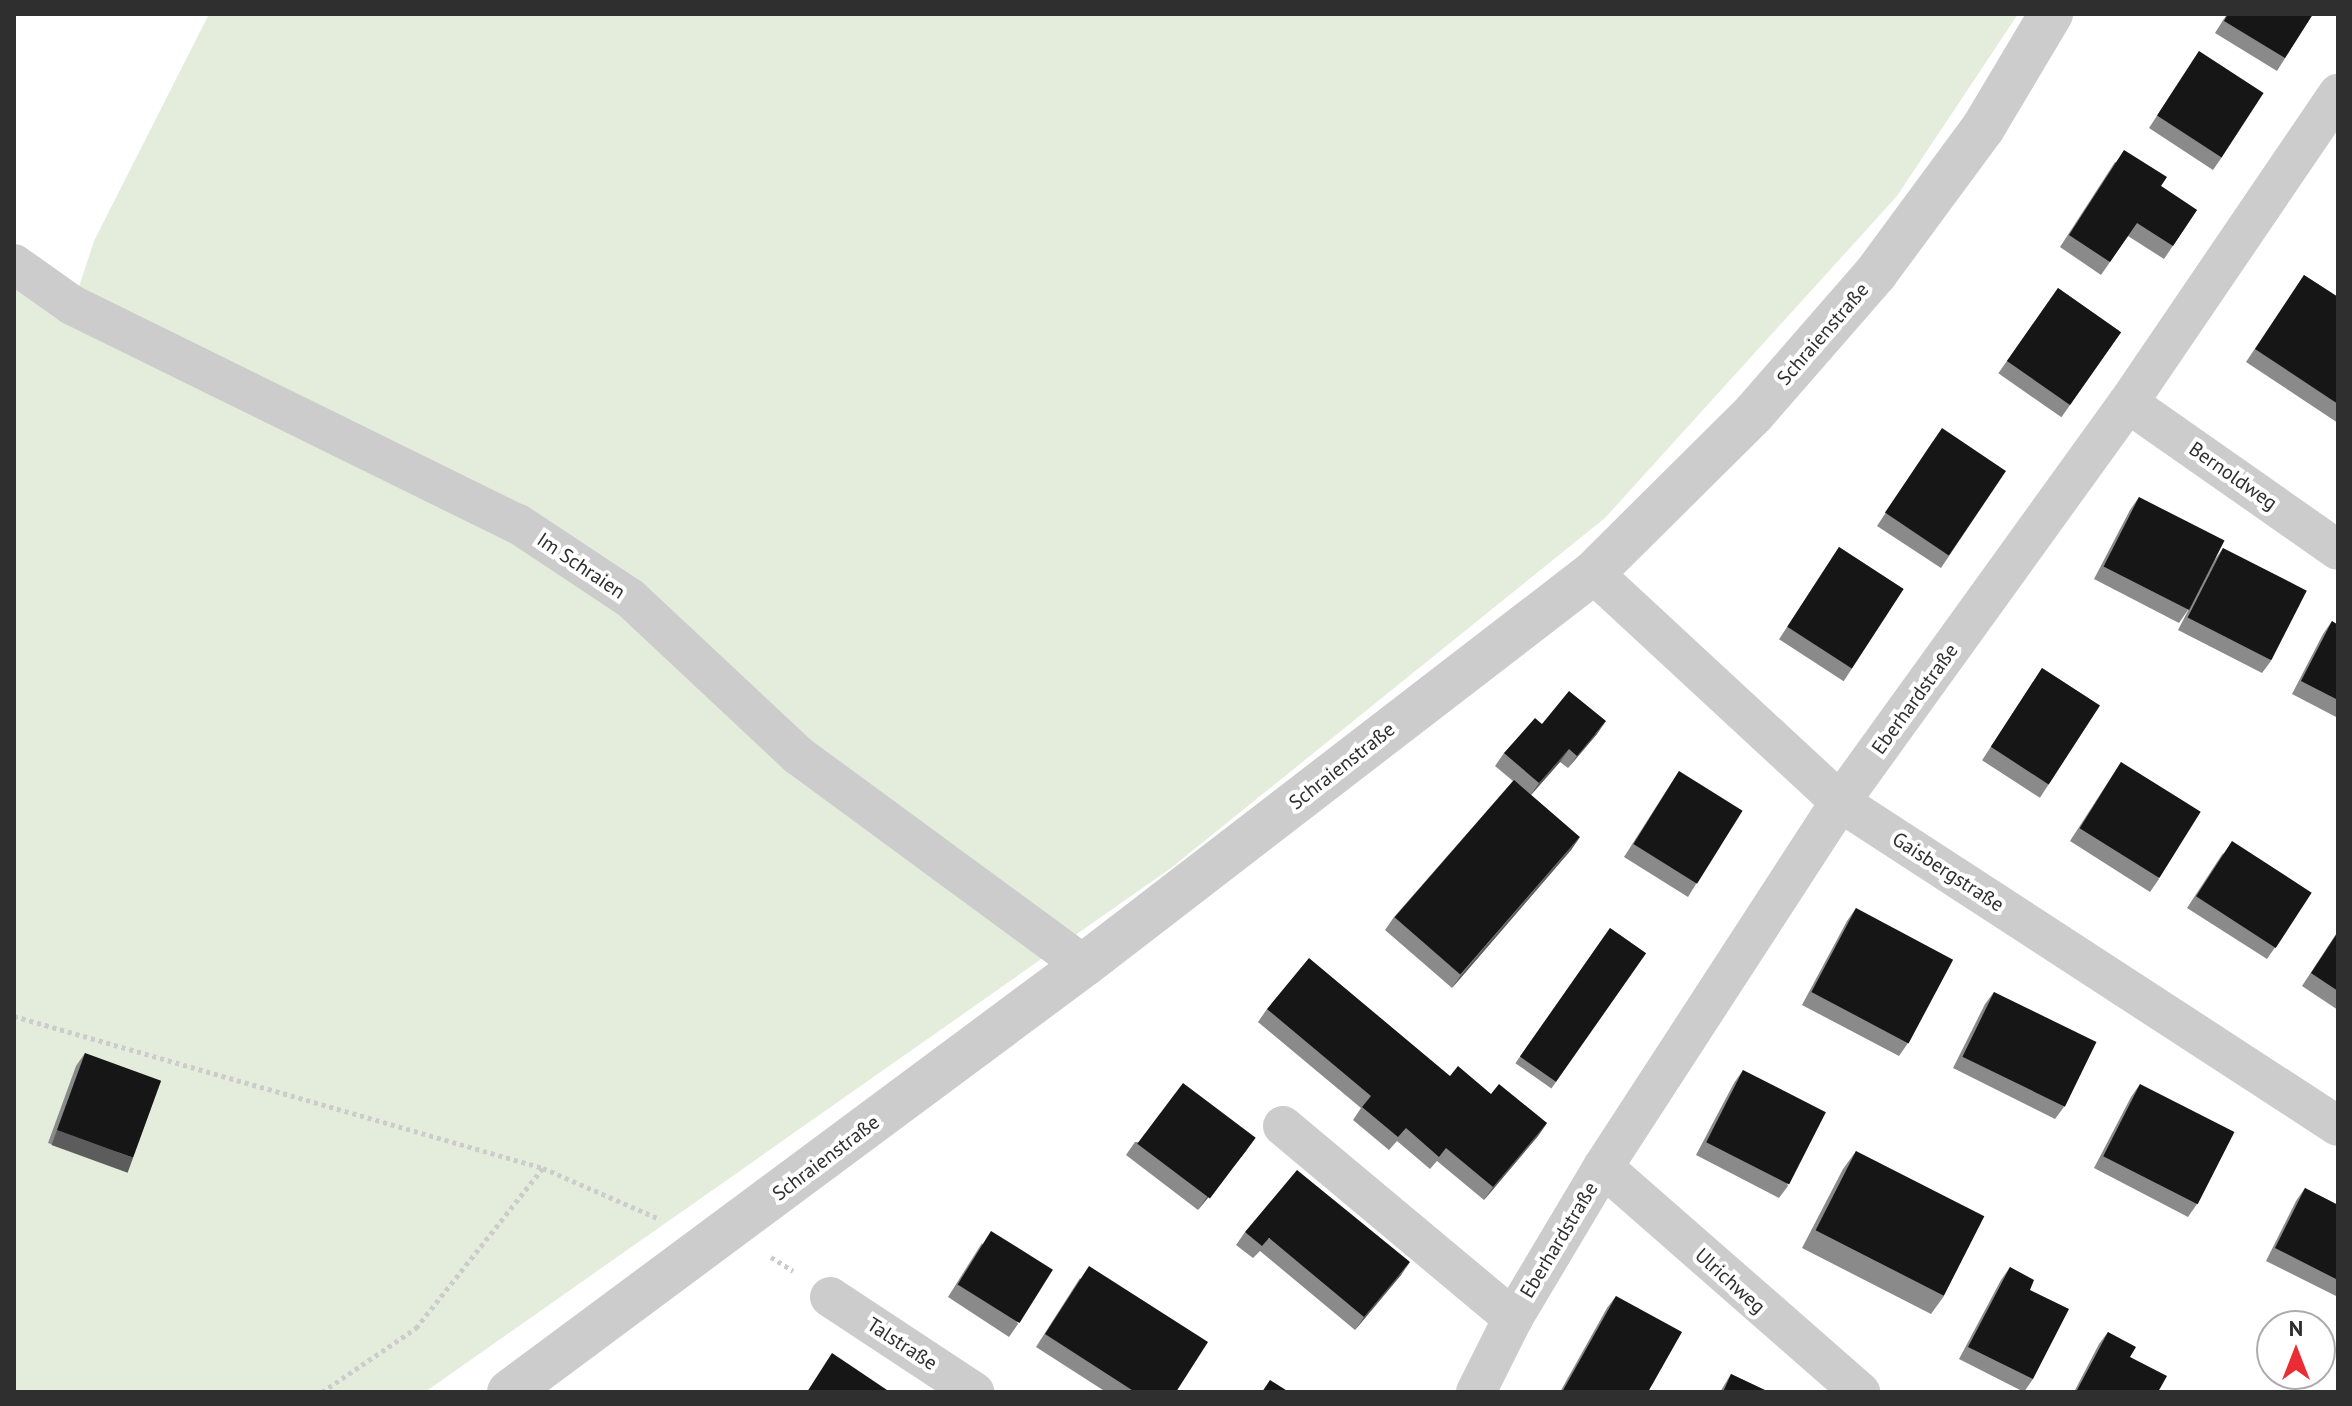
<!DOCTYPE html>
<html>
<head>
<meta charset="utf-8">
<style>
  body { margin:0 }
  #map { position:relative; width:2352px; height:1406px; overflow:hidden; background:#fff; font-family:"PT Sans",sans-serif }
  div>[style] { position:absolute }
  [style*='--x'] { left:calc(var(--x)*1px); top:calc(var(--y)*1px); width:calc(var(--w)*1px); rotate:calc(var(--a)*1deg) }
  .green>* { inset:0; background:#e4eddc }
  .path>* { height:5px; margin-top:-2.5px; transform-origin:0; background:repeating-linear-gradient(90deg,#ccc 0 4px,transparent 0 8px) }
  .minor>* { height:40px; margin:-20px; padding:0 20px; transform-origin:20px; border-radius:20px; background:#ccc }
  .tertiary>* { height:44px; margin:-22px; padding:0 22px; transform-origin:22px; border-radius:22px; background:#ccc }
  .wall>* { inset:0; background:#8a8a8a; transform-origin:0 0 }
  .shaded-wall>* { inset:0; background:#5c5c5c; transform-origin:0 0 }
  .building>* { inset:0; background:#161616; transform-origin:0 0 }
  span { translate:-50% -50%; white-space:nowrap; text-align:center; line-height:1.15; -webkit-text-stroke:8px #fff; paint-order:stroke }
  .street-label { font-size:20px; color:#2f2f2f }
  .frame { position:absolute; inset:0; border:16px solid #2f2f2f; pointer-events:none }
  .north { position:absolute; left:2256px; top:1310px; width:80px; height:80px; box-sizing:border-box; background:#fff; border:2px solid #acacac; border-radius:50%; rotate:0deg; font-size:22px; font-weight:700; line-height:32px; text-align:center; color:#2f2f2f }
  .north::after { content:''; display:block; margin:auto; width:28px; height:36px; background:#eb2c32; clip-path:polygon(50% 0,100% 100%,50% 72%,0 100%) }
</style>
</head>
<body>
<div id="map">
  <div class="green">
    <i style="clip-path:polygon(209px 14px,2018px 14px,1897px 196px,1605px 518px,1171px 868px,425px 1392px,14px 1392px,14px 284px,68px 320px,94px 241px)"></i>
  </div>
  <div class="path">
    <i style="--x:14;--y:1016;--w:550;--a:16.03"></i>
    <i style="--x:543;--y:1168;--w:128;--a:23.6"></i>
    <i style="--x:771;--y:1257;--w:26;--a:32"></i>
    <i style="--x:322;--y:1392;--w:114;--a:-34.2"></i>
    <i style="--x:416;--y:1328;--w:204;--a:-51.6"></i>
  </div>
  <div class="minor">
    <i style="--x:14;--y:264;--w:71;--a:35.3"></i>
    <i style="--x:72;--y:305;--w:497;--a:26.2"></i>
    <i style="--x:518;--y:524;--w:134;--a:33.5"></i>
    <i style="--x:630;--y:598;--w:231;--a:43.1"></i>
    <i style="--x:799;--y:756;--w:353;--a:36.3"></i>
    <i style="--x:2128;--y:403;--w:256;--a:35"></i>
    <i style="--x:1593;--y:573;--w:337;--a:42.8"></i>
    <i style="--x:1840;--y:802;--w:594;--a:33.05"></i>
    <i style="--x:1283;--y:1126;--w:300;--a:39.9"></i>
    <i style="--x:1603;--y:1167;--w:342;--a:41.2"></i>
    <i style="--x:830;--y:1297;--w:173;--a:33.4"></i>
    <i style="--x:1476;--y:1392;--w:83;--a:-63.4"></i>
    <i style="--x:1513;--y:1318;--w:176;--a:-59.2"></i>
    <i style="--x:1603;--y:1167;--w:435;--a:-57"></i>
    <i style="--x:1840;--y:802;--w:492;--a:-54.2"></i>
    <i style="--x:2128;--y:403;--w:374;--a:-55.8"></i>
  </div>
  <div class="tertiary">
    <i style="--x:509;--y:1392;--w:716;--a:-36.6"></i>
    <i style="--x:1084;--y:965;--w:642;--a:-37.6"></i>
    <i style="--x:1593;--y:573;--w:227;--a:-44.8"></i>
    <i style="--x:1754;--y:413;--w:186;--a:-48.9"></i>
    <i style="--x:1876;--y:273;--w:180;--a:-53.6"></i>
    <i style="--x:1983;--y:128;--w:133;--a:-59.2"></i>
  </div>
  <div class="wall">
    <i style="clip-path:polygon(2227px 14px,2313px 14px,2277px 71px,2215px 33px)"></i>
    <i style="clip-path:polygon(2199px 51px,2222px 157px,2213px 170px,2149px 128px)"></i>
    <i style="clip-path:polygon(2115px 162px,2161px 186px,2197px 210px,2164px 259px,2128px 236px,2101px 275px,2060px 247px)"></i>
    <i style="clip-path:polygon(2304px 275px,2338px 297px,2338px 423px,2246px 362px)"></i>
    <i style="left:2058px;top:288px;width:77px;height:104px;rotate:35deg"></i>
    <i style="clip-path:polygon(1933px 441px,2006px 471px,1941px 568px,1877px 526px)"></i>
    <i style="clip-path:polygon(2139px 497px,2188px 610px,2179px 623px,2094px 579px,2130px 510px)"></i>
    <i style="left:1839px;top:547px;width:77px;height:110px;rotate:33deg"></i>
    <i style="clip-path:polygon(2223px 548px,2271px 661px,2262px 673px,2178px 630px,2214px 561px)"></i>
    <i style="clip-path:polygon(2332px 621px,2338px 625px,2338px 718px,2292px 694px,2323px 634px)"></i>
    <i style="left:2042px;top:668px;width:69px;height:110px;rotate:33deg"></i>
    <i style="clip-path:polygon(1542px 724px,1597px 734px,1568px 768px,1560px 762px,1531px 795px,1580px 837px,1571px 850px,1452px 988px,1385px 930px,1394px 917px,1513px 781px,1495px 766px,1504px 753px)"></i>
    <i style="clip-path:polygon(2121px 762px,2159px 879px,2150px 892px,2070px 841px)"></i>
    <i style="clip-path:polygon(1679px 771px,1696px 884px,1688px 897px,1624px 857px)"></i>
    <i style="clip-path:polygon(2223px 853px,2276px 946px,2267px 959px,2187px 908px)"></i>
    <i style="clip-path:polygon(1856px 908px,1908px 1043px,1899px 1056px,1802px 1005px,1847px 921px)"></i>
    <i style="left:1610px;top:928px;width:44px;height:165px;rotate:35deg"></i>
    <i style="clip-path:polygon(2338px 931px,2338px 1010px,2302px 986px)"></i>
    <i style="clip-path:polygon(1994px 992px,2064px 1107px,2055px 1119px,1953px 1068px,1985px 1004px)"></i>
    <i style="clip-path:polygon(1267px 1009px,1450px 1076px,1491px 1094px,1547px 1123px,1538px 1136px,1484px 1200px,1437px 1161px,1430px 1169px,1397px 1141px,1389px 1150px,1353px 1120px,1361px 1108px,1258px 1022px)"></i>
    <i style="clip-path:polygon(85px 1053px,124px 1170px,48px 1143px,76px 1066px)"></i>
    <i style="clip-path:polygon(1743px 1070px,1788px 1186px,1779px 1198px,1696px 1155px,1734px 1083px)"></i>
    <i style="clip-path:polygon(2140px 1084px,2197px 1204px,2188px 1217px,2094px 1168px,2131px 1097px)"></i>
    <i style="clip-path:polygon(1135px 1142px,1246px 1151px,1198px 1210px,1126px 1155px)"></i>
    <i style="clip-path:polygon(1856px 1151px,1944px 1296px,1931px 1314px,1802px 1248px,1843px 1169px)"></i>
    <i style="clip-path:polygon(2305px 1188px,2338px 1205px,2338px 1297px,2266px 1261px,2296px 1201px)"></i>
    <i style="clip-path:polygon(1245px 1232px,1401px 1275px,1355px 1330px,1260px 1251px,1253px 1258px,1236px 1245px)"></i>
    <i style="clip-path:polygon(982px 1243px,1018px 1324px,1009px 1337px,948px 1297px)"></i>
    <i style="clip-path:polygon(2010px 1267px,2030px 1290px,2033px 1379px,2024px 1392px,1959px 1359px,2001px 1280px)"></i>
    <i style="clip-path:polygon(1080px 1278px,1176px 1392px,1106px 1392px,1036px 1347px)"></i>
    <i style="clip-path:polygon(1616px 1296px,1648px 1392px,1560px 1392px,1607px 1308px)"></i>
    <i style="clip-path:polygon(2108px 1332px,2130px 1357px,2158px 1392px,2074px 1392px,2099px 1344px)"></i>
    <i style="clip-path:polygon(1731px 1374px,1769px 1392px,1720px 1392px)"></i>
  </div>
  <div class="shaded-wall">
    <i style="clip-path:polygon(1606px 721px,1597px 734px,1568px 768px,1577px 756px)"></i>
    <i style="clip-path:polygon(1569px 749px,1560px 762px,1530px 796px,1539px 783px)"></i>
    <i style="clip-path:polygon(1580px 837px,1571px 850px,1452px 988px,1461px 975px)"></i>
    <i style="clip-path:polygon(1547px 1123px,1538px 1136px,1484px 1200px,1493px 1187px)"></i>
    <i style="left:57px;top:1130px;width:81px;height:16px;rotate:20deg"></i>
    <i style="clip-path:polygon(1255px 1138px,1246px 1151px,1198px 1210px,1207px 1197px)"></i>
    <i style="clip-path:polygon(1410px 1262px,1401px 1275px,1355px 1330px,1364px 1317px)"></i>
  </div>
  <div class="building">
    <i style="clip-path:polygon(2228px 14px,2313px 14px,2285px 58px,2224px 21px)"></i>
    <i style="left:2199px;top:51px;width:77px;height:77px;rotate:33deg"></i>
    <i style="clip-path:polygon(2124px 150px,2167px 177px,2161px 186px,2197px 210px,2173px 246px,2137px 223px,2110px 262px,2069px 235px)"></i>
    <i style="clip-path:polygon(2304px 275px,2338px 297px,2338px 404px,2255px 349px)"></i>
    <i style="left:2058px;top:288px;width:77px;height:89px;rotate:35deg"></i>
    <i style="left:1942px;top:428px;width:77px;height:102px;rotate:34deg"></i>
    <i style="left:2139px;top:497px;width:96px;height:78px;rotate:27deg"></i>
    <i style="left:1839px;top:547px;width:77px;height:95px;rotate:33deg"></i>
    <i style="left:2223px;top:548px;width:94px;height:78px;rotate:27deg"></i>
    <i style="clip-path:polygon(2332px 621px,2338px 625px,2338px 700px,2301px 681px)"></i>
    <i style="left:2042px;top:668px;width:69px;height:94px;rotate:33deg"></i>
    <i style="clip-path:polygon(1569px 691px,1606px 721px,1577px 756px,1569px 749px,1539px 783px,1504px 753px,1535px 718px,1542px 724px)"></i>
    <i style="left:2121px;top:762px;width:94px;height:78px;rotate:32deg"></i>
    <i style="left:1679px;top:771px;width:75px;height:86px;rotate:32deg"></i>
    <i style="left:1514px;top:780px;width:87px;height:182px;rotate:41deg"></i>
    <i style="left:2232px;top:841px;width:95px;height:66px;rotate:33deg"></i>
    <i style="left:1856px;top:908px;width:110px;height:95px;rotate:28deg"></i>
    <i style="left:1610px;top:928px;width:44px;height:157px;rotate:35deg"></i>
    <i style="clip-path:polygon(2338px 932px,2338px 991px,2311px 973px)"></i>
    <i style="clip-path:polygon(1309px 958px,1450px 1076px,1458px 1066px,1491px 1094px,1499px 1084px,1547px 1123px,1493px 1187px,1446px 1148px,1439px 1157px,1406px 1128px,1398px 1137px,1362px 1107px,1371px 1096px,1267px 1009px)"></i>
    <i style="left:1994px;top:992px;width:114px;height:72px;rotate:26deg"></i>
    <i style="left:85px;top:1053px;width:81px;height:82px;rotate:20deg"></i>
    <i style="left:1743px;top:1070px;width:93px;height:81px;rotate:27deg"></i>
    <i style="left:1183px;top:1083px;width:91px;height:76px;rotate:37deg"></i>
    <i style="left:2140px;top:1084px;width:106px;height:81px;rotate:27deg"></i>
    <i style="left:1856px;top:1151px;width:144px;height:89px;rotate:27deg"></i>
    <i style="clip-path:polygon(1297px 1170px,1410px 1262px,1364px 1317px,1269px 1238px,1262px 1246px,1245px 1232px)"></i>
    <i style="clip-path:polygon(2305px 1188px,2338px 1205px,2338px 1280px,2275px 1248px)"></i>
    <i style="left:991px;top:1231px;width:73px;height:63px;rotate:32deg"></i>
    <i style="clip-path:polygon(1089px 1266px,1208px 1342px,1176px 1392px,1135px 1392px,1045px 1334px)"></i>
    <i style="clip-path:polygon(2010px 1267px,2034px 1280px,2030px 1290px,2069px 1309px,2033px 1379px,1968px 1347px)"></i>
    <i style="clip-path:polygon(1616px 1296px,1682px 1332px,1648px 1392px,1562px 1392px)"></i>
    <i style="clip-path:polygon(2108px 1332px,2136px 1347px,2130px 1357px,2167px 1376px,2158px 1392px,2076px 1392px)"></i>
    <i style="clip-path:polygon(832px 1353px,890px 1392px,807px 1392px)"></i>
    <i style="clip-path:polygon(1731px 1374px,1769px 1392px,1723px 1392px)"></i>
    <i style="clip-path:polygon(1270px 1380px,1289px 1392px,1262px 1392px)"></i>
  </div>
  <div class="street-label">
    <span style="left:1823px;top:334px;rotate:-49deg">Schraienstraße</span>
    <span style="left:2233px;top:476px;rotate:35deg">Bernoldweg</span>
    <span style="left:581px;top:566px;rotate:34deg">Im Schraien</span>
    <span style="left:1915px;top:699px;rotate:-54deg">Eberhardstraße</span>
    <span style="left:1342px;top:766px;rotate:-38deg">Schraienstraße</span>
    <span style="left:1948px;top:872px;rotate:33deg">Gaisbergstraße</span>
    <span style="left:826px;top:1158px;rotate:-37deg">Schraienstraße</span>
    <span style="left:1559px;top:1240px;rotate:-59deg">Eberhardstraße</span>
    <span style="left:1730px;top:1281px;rotate:42deg">Ulrichweg</span>
    <span style="left:902px;top:1344px;rotate:33deg">Talstraße</span>
  </div>
  <div class="frame"></div>
  <div class="north">N</div>
</div>
</body>
</html>
